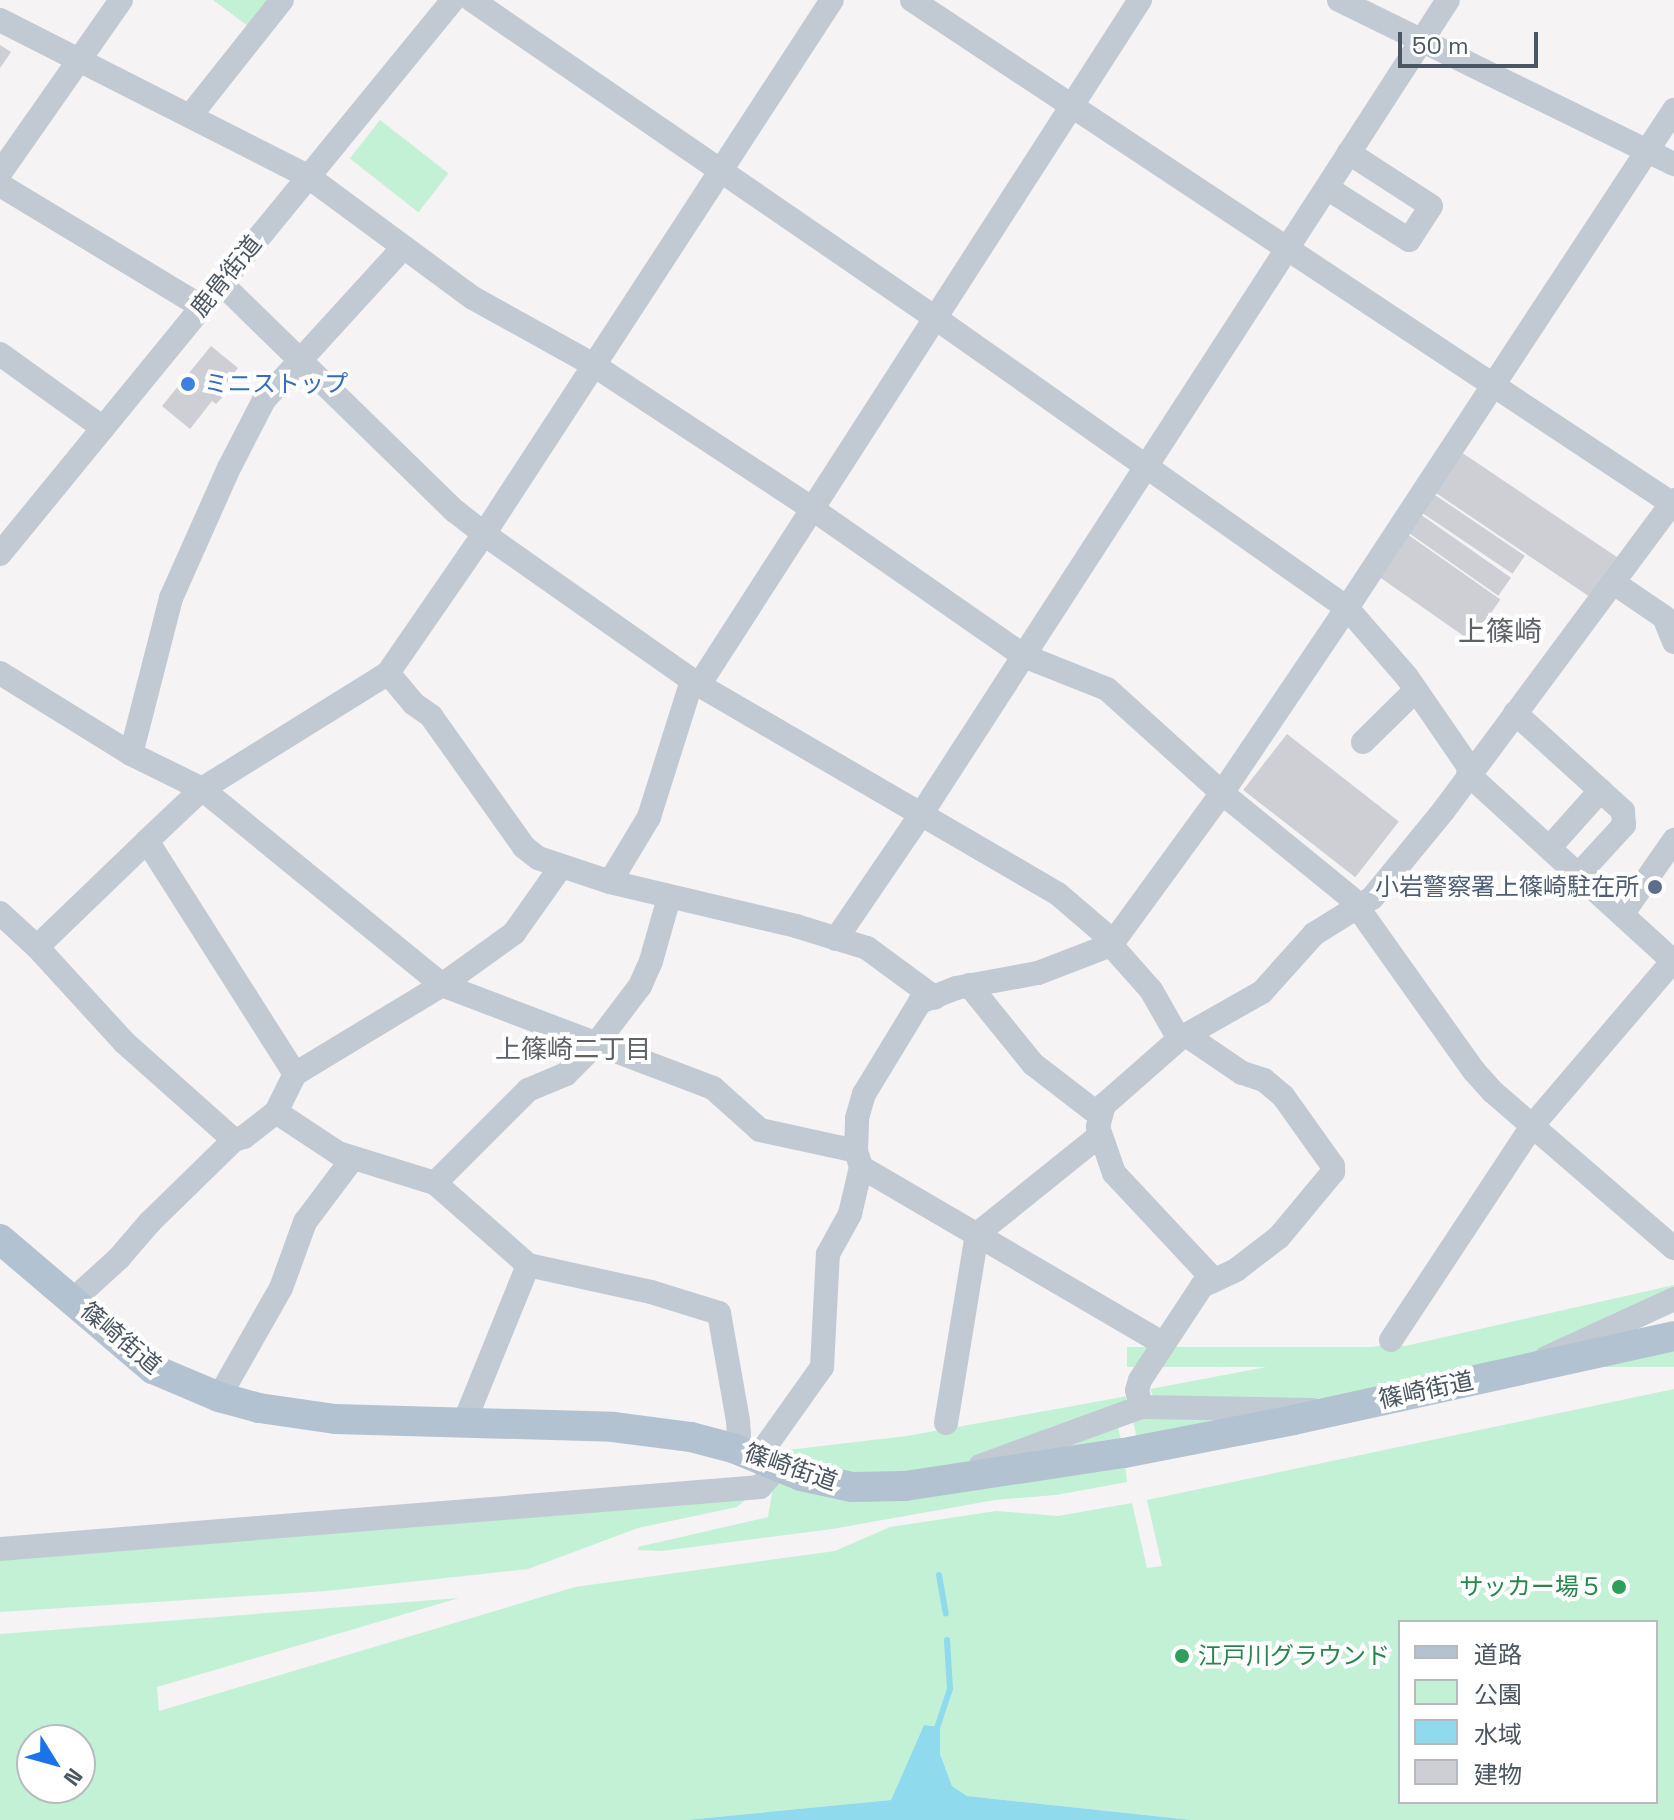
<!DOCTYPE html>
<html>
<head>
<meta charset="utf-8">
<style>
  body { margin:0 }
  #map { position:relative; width:1674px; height:1820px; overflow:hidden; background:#f5f3f3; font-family:"Space Grotesk","Noto Sans JP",sans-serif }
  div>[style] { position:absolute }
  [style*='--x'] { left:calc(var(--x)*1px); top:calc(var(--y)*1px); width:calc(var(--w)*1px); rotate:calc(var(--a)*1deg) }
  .green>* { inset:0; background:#c3f1d5; transform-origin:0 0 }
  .water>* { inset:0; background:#90daee }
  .stream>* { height:6px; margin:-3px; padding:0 3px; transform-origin:3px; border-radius:3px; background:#90daee }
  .building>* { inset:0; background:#cdcfd5; transform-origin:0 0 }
  .minor>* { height:24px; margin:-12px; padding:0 12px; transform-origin:12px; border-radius:12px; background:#c1cad2 }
  .major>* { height:30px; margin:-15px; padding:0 15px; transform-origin:15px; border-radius:15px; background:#b3c2d1 }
  .dots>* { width:22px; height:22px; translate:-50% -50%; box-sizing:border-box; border:4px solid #fff; border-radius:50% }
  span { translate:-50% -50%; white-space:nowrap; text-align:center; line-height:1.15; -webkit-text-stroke:8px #fff; paint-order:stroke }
  .street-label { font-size:24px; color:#4a5661 }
  .shop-label { font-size:24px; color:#366cbe }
  .left { translate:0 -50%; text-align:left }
  .service-label { font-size:24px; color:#4e5e75 }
  .right { translate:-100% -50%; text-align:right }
  .leisure-label { font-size:24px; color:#27864d }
  .neighbourhood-label { font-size:26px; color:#5f6368 }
  .quarter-label { font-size:28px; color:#5f6368 }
  .legend { position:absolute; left:1398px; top:1620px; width:260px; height:184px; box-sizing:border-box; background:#fff; border:2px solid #b7bbc0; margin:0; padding:10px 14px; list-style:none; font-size:24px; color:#4a5661 }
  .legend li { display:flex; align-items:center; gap:16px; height:40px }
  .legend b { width:40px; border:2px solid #b7bbc0 }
  .north { position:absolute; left:16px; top:1724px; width:80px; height:80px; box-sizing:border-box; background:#fff; border:2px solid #b7bbc0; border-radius:50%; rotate:127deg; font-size:22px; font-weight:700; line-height:32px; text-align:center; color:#4a5661 }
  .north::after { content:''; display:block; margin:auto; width:28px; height:36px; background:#1a73e8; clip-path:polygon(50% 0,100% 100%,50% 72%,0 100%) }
  .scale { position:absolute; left:1398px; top:32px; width:140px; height:36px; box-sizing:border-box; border:4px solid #4a5661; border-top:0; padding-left:10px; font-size:24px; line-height:28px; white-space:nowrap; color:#4a5661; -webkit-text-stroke:6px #fff; paint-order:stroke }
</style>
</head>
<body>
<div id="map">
  <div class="green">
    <i style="clip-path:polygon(213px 0,275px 0,252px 29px)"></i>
    <i style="left:380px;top:120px;width:87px;height:49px;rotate:38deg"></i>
    <i style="clip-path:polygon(1674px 1285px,1674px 1293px,1570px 1340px,1500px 1365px,1356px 1396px,1273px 1402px,1154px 1398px,1150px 1389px,1388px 1344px,1405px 1346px)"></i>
    <i style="left:1674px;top:1347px;width:20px;height:547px;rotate:90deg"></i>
    <i style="clip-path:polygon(evenodd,1674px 1389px,1674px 1820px,1192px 1820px,967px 1796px,952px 1786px,940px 1754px,940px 1727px,924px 1725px,891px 1800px,686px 1820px,0 1820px,0 1634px,459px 1598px,157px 1687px,159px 1711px,575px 1587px,835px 1551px,890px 1527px,996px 1511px,1058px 1516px,1132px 1503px,1147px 1568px,1162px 1566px,1147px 1500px,1674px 1389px,1400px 1622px,1656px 1622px,1656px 1802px,1400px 1802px,1400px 1622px,1674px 1389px,32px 1740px,80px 1740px,80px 1788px,32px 1788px,32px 1740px)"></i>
    <i style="clip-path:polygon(1128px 1396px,1125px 1401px,1003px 1451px,930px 1472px,829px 1473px,779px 1451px,907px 1436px)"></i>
    <i style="clip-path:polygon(1275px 1413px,1137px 1440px,1132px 1416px)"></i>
    <i style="clip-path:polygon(1116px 1420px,1121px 1440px,1005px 1462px)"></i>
    <i style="clip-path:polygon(1125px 1465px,1127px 1482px,1056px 1495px,995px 1500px,832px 1529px,662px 1551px,638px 1550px,638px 1547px,768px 1517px,773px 1487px,781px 1483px)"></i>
    <i style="clip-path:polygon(746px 1499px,737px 1507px,638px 1528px,528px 1569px,326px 1591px,0 1612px,0 1557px)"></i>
  </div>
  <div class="water">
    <i style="clip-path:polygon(924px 1725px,940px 1727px,940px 1754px,952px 1786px,967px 1796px,1192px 1820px,686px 1820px,891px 1800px)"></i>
  </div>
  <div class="stream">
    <i style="--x:939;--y:1575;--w:39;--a:80"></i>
    <i style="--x:935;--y:1734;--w:47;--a:-71.6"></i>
    <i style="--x:950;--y:1689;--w:49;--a:-93.5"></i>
  </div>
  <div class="building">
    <i style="clip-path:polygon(0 45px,11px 52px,0 68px)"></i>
    <i style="clip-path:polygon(211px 346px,238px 368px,222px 389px,227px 392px,216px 404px,212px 401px,190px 429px,162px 406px)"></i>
    <i style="left:1461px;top:452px;width:192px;height:48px;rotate:34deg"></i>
    <i style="left:1432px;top:493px;width:112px;height:22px;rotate:34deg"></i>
    <i style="left:1420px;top:514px;width:111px;height:22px;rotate:35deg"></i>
    <i style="left:1407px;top:534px;width:114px;height:51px;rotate:35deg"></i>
    <i style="left:1287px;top:734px;width:142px;height:71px;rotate:38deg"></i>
  </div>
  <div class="minor">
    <i style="--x:472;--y:0;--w:560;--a:34.46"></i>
    <i style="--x:934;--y:317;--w:505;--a:35.17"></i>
    <i style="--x:1347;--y:608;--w:91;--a:49"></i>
    <i style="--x:1407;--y:677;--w:113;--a:55.5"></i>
    <i style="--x:912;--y:0;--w:914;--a:33.53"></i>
    <i style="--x:1339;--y:0;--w:373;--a:26.1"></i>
    <i style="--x:0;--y:20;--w:343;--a:26.9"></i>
    <i style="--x:306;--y:175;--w:207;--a:36.4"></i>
    <i style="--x:473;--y:298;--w:136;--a:29"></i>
    <i style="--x:592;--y:364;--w:262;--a:33.3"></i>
    <i style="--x:811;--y:508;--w:259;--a:34.8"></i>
    <i style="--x:1024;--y:656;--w:89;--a:21.7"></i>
    <i style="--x:1107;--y:689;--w:155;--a:42.1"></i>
    <i style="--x:1222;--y:793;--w:166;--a:39.1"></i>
    <i style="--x:1351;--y:898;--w:212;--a:54.6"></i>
    <i style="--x:1474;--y:1071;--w:28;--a:48"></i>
    <i style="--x:1493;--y:1092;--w:239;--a:40.8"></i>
    <i style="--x:190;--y:116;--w:148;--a:-51.6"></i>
    <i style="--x:0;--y:173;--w:211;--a:-55"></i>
    <i style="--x:0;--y:185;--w:236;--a:31.1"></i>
    <i style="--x:1327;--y:188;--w:97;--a:32.4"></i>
    <i style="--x:1409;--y:240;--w:40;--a:-57.1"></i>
    <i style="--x:1431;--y:206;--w:98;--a:-147.1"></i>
    <i style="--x:221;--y:283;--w:327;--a:44.3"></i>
    <i style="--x:455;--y:511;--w:37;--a:38"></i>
    <i style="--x:484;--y:534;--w:263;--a:35.1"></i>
    <i style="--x:699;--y:685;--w:415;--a:30.2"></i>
    <i style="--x:1058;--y:894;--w:74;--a:40.6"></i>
    <i style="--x:0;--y:354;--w:127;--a:35.7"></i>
    <i style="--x:0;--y:554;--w:716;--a:-50.73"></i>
    <i style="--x:1614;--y:583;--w:60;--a:34.2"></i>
    <i style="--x:1664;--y:617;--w:27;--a:68"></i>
    <i style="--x:0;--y:673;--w:154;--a:31.7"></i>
    <i style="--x:131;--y:754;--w:79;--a:26.2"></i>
    <i style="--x:202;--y:789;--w:310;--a:39.2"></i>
    <i style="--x:442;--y:985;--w:290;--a:20.8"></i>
    <i style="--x:713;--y:1088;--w:63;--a:41.8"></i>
    <i style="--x:760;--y:1130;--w:98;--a:12.3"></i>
    <i style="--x:388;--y:673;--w:40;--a:50"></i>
    <i style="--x:414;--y:704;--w:21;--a:35"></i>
    <i style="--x:431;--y:716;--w:161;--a:54.6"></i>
    <i style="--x:524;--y:847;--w:18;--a:38"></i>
    <i style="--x:538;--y:858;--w:76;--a:18.4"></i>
    <i style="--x:610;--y:882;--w:191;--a:13.3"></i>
    <i style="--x:796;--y:926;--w:74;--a:17.2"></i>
    <i style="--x:867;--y:948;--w:84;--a:36.3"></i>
    <i style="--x:699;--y:685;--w:815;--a:-57.23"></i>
    <i style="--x:1515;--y:713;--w:146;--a:42.2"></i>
    <i style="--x:1623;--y:811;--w:14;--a:86"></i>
    <i style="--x:1624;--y:825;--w:65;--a:132.5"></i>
    <i style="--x:1363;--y:742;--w:74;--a:-44.5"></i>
    <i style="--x:131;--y:754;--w:161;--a:-75.6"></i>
    <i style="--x:171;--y:598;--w:142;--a:-66"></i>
    <i style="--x:229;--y:468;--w:76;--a:-62.8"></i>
    <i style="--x:264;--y:400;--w:206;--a:-47.6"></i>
    <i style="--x:1468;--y:774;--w:279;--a:42.4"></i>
    <i style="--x:1550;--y:847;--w:76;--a:-48.2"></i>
    <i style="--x:610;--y:882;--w:76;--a:-59"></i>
    <i style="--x:649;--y:817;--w:143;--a:-72.5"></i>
    <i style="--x:1624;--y:912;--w:88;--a:-55.2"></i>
    <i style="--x:0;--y:913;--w:50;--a:42.6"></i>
    <i style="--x:37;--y:947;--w:130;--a:47.5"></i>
    <i style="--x:125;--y:1043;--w:146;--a:41.7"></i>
    <i style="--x:836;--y:939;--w:153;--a:-55.7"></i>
    <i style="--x:922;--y:813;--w:968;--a:-57.1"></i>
    <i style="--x:1111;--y:945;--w:60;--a:48.4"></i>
    <i style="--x:1151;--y:990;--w:56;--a:60.3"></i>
    <i style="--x:37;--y:947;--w:153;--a:-43.9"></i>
    <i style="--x:969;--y:985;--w:102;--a:51"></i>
    <i style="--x:1033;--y:1064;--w:82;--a:37.6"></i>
    <i style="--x:295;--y:1074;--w:172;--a:-31.2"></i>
    <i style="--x:442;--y:985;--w:89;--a:-35.8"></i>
    <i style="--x:514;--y:933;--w:80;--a:-54.7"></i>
    <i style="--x:276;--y:1112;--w:74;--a:33.5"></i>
    <i style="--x:338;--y:1153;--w:102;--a:17.2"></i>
    <i style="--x:435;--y:1183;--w:124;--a:41.4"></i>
    <i style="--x:528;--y:1265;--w:126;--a:12.4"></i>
    <i style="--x:651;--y:1292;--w:71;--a:17.2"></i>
    <i style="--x:719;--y:1313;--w:110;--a:80"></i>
    <i style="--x:738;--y:1421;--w:13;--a:86"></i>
    <i style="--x:739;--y:1434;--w:15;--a:113"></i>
    <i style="--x:861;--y:1167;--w:349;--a:30.3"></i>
    <i style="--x:435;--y:1183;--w:132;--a:-45"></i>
    <i style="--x:528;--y:1090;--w:41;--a:-22.8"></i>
    <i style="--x:566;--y:1074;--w:42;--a:-45"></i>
    <i style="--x:596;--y:1044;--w:73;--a:-52.8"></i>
    <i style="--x:640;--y:986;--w:27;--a:-66"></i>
    <i style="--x:651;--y:961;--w:66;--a:-74.1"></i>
    <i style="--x:1214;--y:1280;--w:146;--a:-133.1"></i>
    <i style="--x:1114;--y:1173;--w:49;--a:-109.2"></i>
    <i style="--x:1098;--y:1127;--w:23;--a:-75"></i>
    <i style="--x:1104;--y:1105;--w:100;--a:-41.3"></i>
    <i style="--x:1179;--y:1039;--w:95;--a:-29.5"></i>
    <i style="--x:1262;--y:992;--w:78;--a:-48.1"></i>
    <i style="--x:1314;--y:934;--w:68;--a:-31.8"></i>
    <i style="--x:1372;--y:898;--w:114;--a:-50.7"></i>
    <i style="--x:1444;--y:810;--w:386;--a:-53.4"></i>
    <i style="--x:74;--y:1299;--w:61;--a:-42.3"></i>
    <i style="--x:119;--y:1258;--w:48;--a:-49.3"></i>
    <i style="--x:150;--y:1222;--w:117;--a:-44.3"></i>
    <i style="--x:234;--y:1140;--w:10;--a:-17"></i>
    <i style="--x:244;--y:1137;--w:41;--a:-38"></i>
    <i style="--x:276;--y:1112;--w:42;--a:-63.4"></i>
    <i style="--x:295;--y:1074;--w:276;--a:-122.4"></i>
    <i style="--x:147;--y:841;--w:76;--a:-43.4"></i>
    <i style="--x:202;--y:789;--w:219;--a:-31.9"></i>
    <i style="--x:388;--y:673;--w:169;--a:-55.4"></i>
    <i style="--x:484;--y:534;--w:637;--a:-56.91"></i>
    <i style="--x:1391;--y:1340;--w:256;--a:-56.6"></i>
    <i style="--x:1532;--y:1126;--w:217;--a:-49.5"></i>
    <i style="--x:1546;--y:1358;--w:141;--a:-24.7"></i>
    <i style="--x:219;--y:1397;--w:125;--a:-60.4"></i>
    <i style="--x:281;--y:1288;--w:70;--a:-70"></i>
    <i style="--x:305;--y:1222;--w:80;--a:-53.1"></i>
    <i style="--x:1141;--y:1407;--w:17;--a:-103"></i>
    <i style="--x:1137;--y:1390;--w:10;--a:-73"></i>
    <i style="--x:1140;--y:1380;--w:113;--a:-56.6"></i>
    <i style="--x:1202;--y:1286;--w:38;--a:-25"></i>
    <i style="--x:1236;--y:1270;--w:54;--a:-37.5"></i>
    <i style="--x:1279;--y:1237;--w:85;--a:-50.3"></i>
    <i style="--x:1333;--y:1172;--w:6;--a:-90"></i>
    <i style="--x:1333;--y:1166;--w:86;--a:-125.5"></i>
    <i style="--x:1283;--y:1096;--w:25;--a:-140"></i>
    <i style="--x:1264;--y:1080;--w:23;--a:-162"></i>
    <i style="--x:1242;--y:1073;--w:68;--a:-145.8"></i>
    <i style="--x:464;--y:1423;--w:170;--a:-67.9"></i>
    <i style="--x:946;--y:1423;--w:192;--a:-80.7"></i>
    <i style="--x:977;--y:1234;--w:156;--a:-38.8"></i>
    <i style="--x:758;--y:1457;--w:110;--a:-54.6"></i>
    <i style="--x:822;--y:1367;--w:113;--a:-87"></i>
    <i style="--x:828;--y:1254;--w:46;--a:-61.2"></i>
    <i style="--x:850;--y:1214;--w:48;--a:-76.8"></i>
    <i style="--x:861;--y:1167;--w:17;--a:-107"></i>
    <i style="--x:856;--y:1151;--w:33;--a:-88"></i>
    <i style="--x:857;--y:1118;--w:25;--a:-74"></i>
    <i style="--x:864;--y:1094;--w:108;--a:-58.7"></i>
    <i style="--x:920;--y:1002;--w:39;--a:-21"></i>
    <i style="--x:956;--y:988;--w:83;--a:-10.4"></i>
    <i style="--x:1038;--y:973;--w:78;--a:-21"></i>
    <i style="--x:1111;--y:945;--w:188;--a:-53.9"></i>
    <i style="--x:1222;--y:793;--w:223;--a:-56"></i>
    <i style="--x:1347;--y:608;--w:596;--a:-56.71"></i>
    <i style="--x:980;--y:1466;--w:171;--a:-20.1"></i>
    <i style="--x:1141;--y:1407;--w:172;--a:1"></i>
    <i style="--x:0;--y:1549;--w:763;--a:-4.66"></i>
    <i style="--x:760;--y:1487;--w:27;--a:-48"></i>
  </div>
  <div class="major">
    <i style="--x:0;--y:1239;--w:201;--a:40.4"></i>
    <i style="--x:153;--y:1369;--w:72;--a:23"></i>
    <i style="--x:219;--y:1397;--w:41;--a:15.4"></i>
    <i style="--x:259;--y:1408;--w:77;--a:8.2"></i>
    <i style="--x:335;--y:1419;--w:278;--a:1.6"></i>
    <i style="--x:613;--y:1427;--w:79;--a:7.3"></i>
    <i style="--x:691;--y:1437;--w:43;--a:14.7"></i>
    <i style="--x:733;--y:1448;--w:74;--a:22.4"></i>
    <i style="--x:801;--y:1476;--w:52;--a:12.2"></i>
    <i style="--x:852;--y:1487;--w:53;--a:-1.1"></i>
    <i style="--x:905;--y:1486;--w:221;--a:-8.6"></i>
    <i style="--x:1124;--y:1453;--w:172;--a:-11"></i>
    <i style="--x:1293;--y:1420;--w:390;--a:-12.4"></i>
  </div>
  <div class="dots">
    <i style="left:188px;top:384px;background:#3f7fe0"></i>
    <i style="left:1655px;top:887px;background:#5c6f8a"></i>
    <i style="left:1619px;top:1587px;background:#2e9e5b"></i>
    <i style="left:1182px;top:1656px;background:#2e9e5b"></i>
  </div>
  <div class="street-label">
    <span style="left:226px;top:276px;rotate:-51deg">鹿骨街道</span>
    <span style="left:121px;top:1338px;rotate:40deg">篠崎街道</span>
    <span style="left:1426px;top:1390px;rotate:-12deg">篠崎街道</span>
    <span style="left:791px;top:1467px;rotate:19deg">篠崎街道</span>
  </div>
  <div class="shop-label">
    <span class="left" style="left:204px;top:384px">ミニストップ</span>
  </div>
  <div class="service-label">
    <span class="right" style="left:1639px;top:887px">小岩警察署上篠崎駐在所</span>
  </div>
  <div class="leisure-label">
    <span class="right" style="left:1603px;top:1587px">サッカー場５</span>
    <span class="left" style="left:1198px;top:1656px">江戸川グラウンド</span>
  </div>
  <div class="neighbourhood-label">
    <span style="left:573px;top:1050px">上篠崎二丁目</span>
  </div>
  <div class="quarter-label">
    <span style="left:1500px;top:631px">上篠崎</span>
  </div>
  <ul class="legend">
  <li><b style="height:10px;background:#b3c2d1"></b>道路</li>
  <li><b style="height:22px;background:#c3f1d5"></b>公園</li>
  <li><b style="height:22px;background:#90daee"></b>水域</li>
  <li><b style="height:22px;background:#cdcfd5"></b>建物</li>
  </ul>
  <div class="north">N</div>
  <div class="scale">50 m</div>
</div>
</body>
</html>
